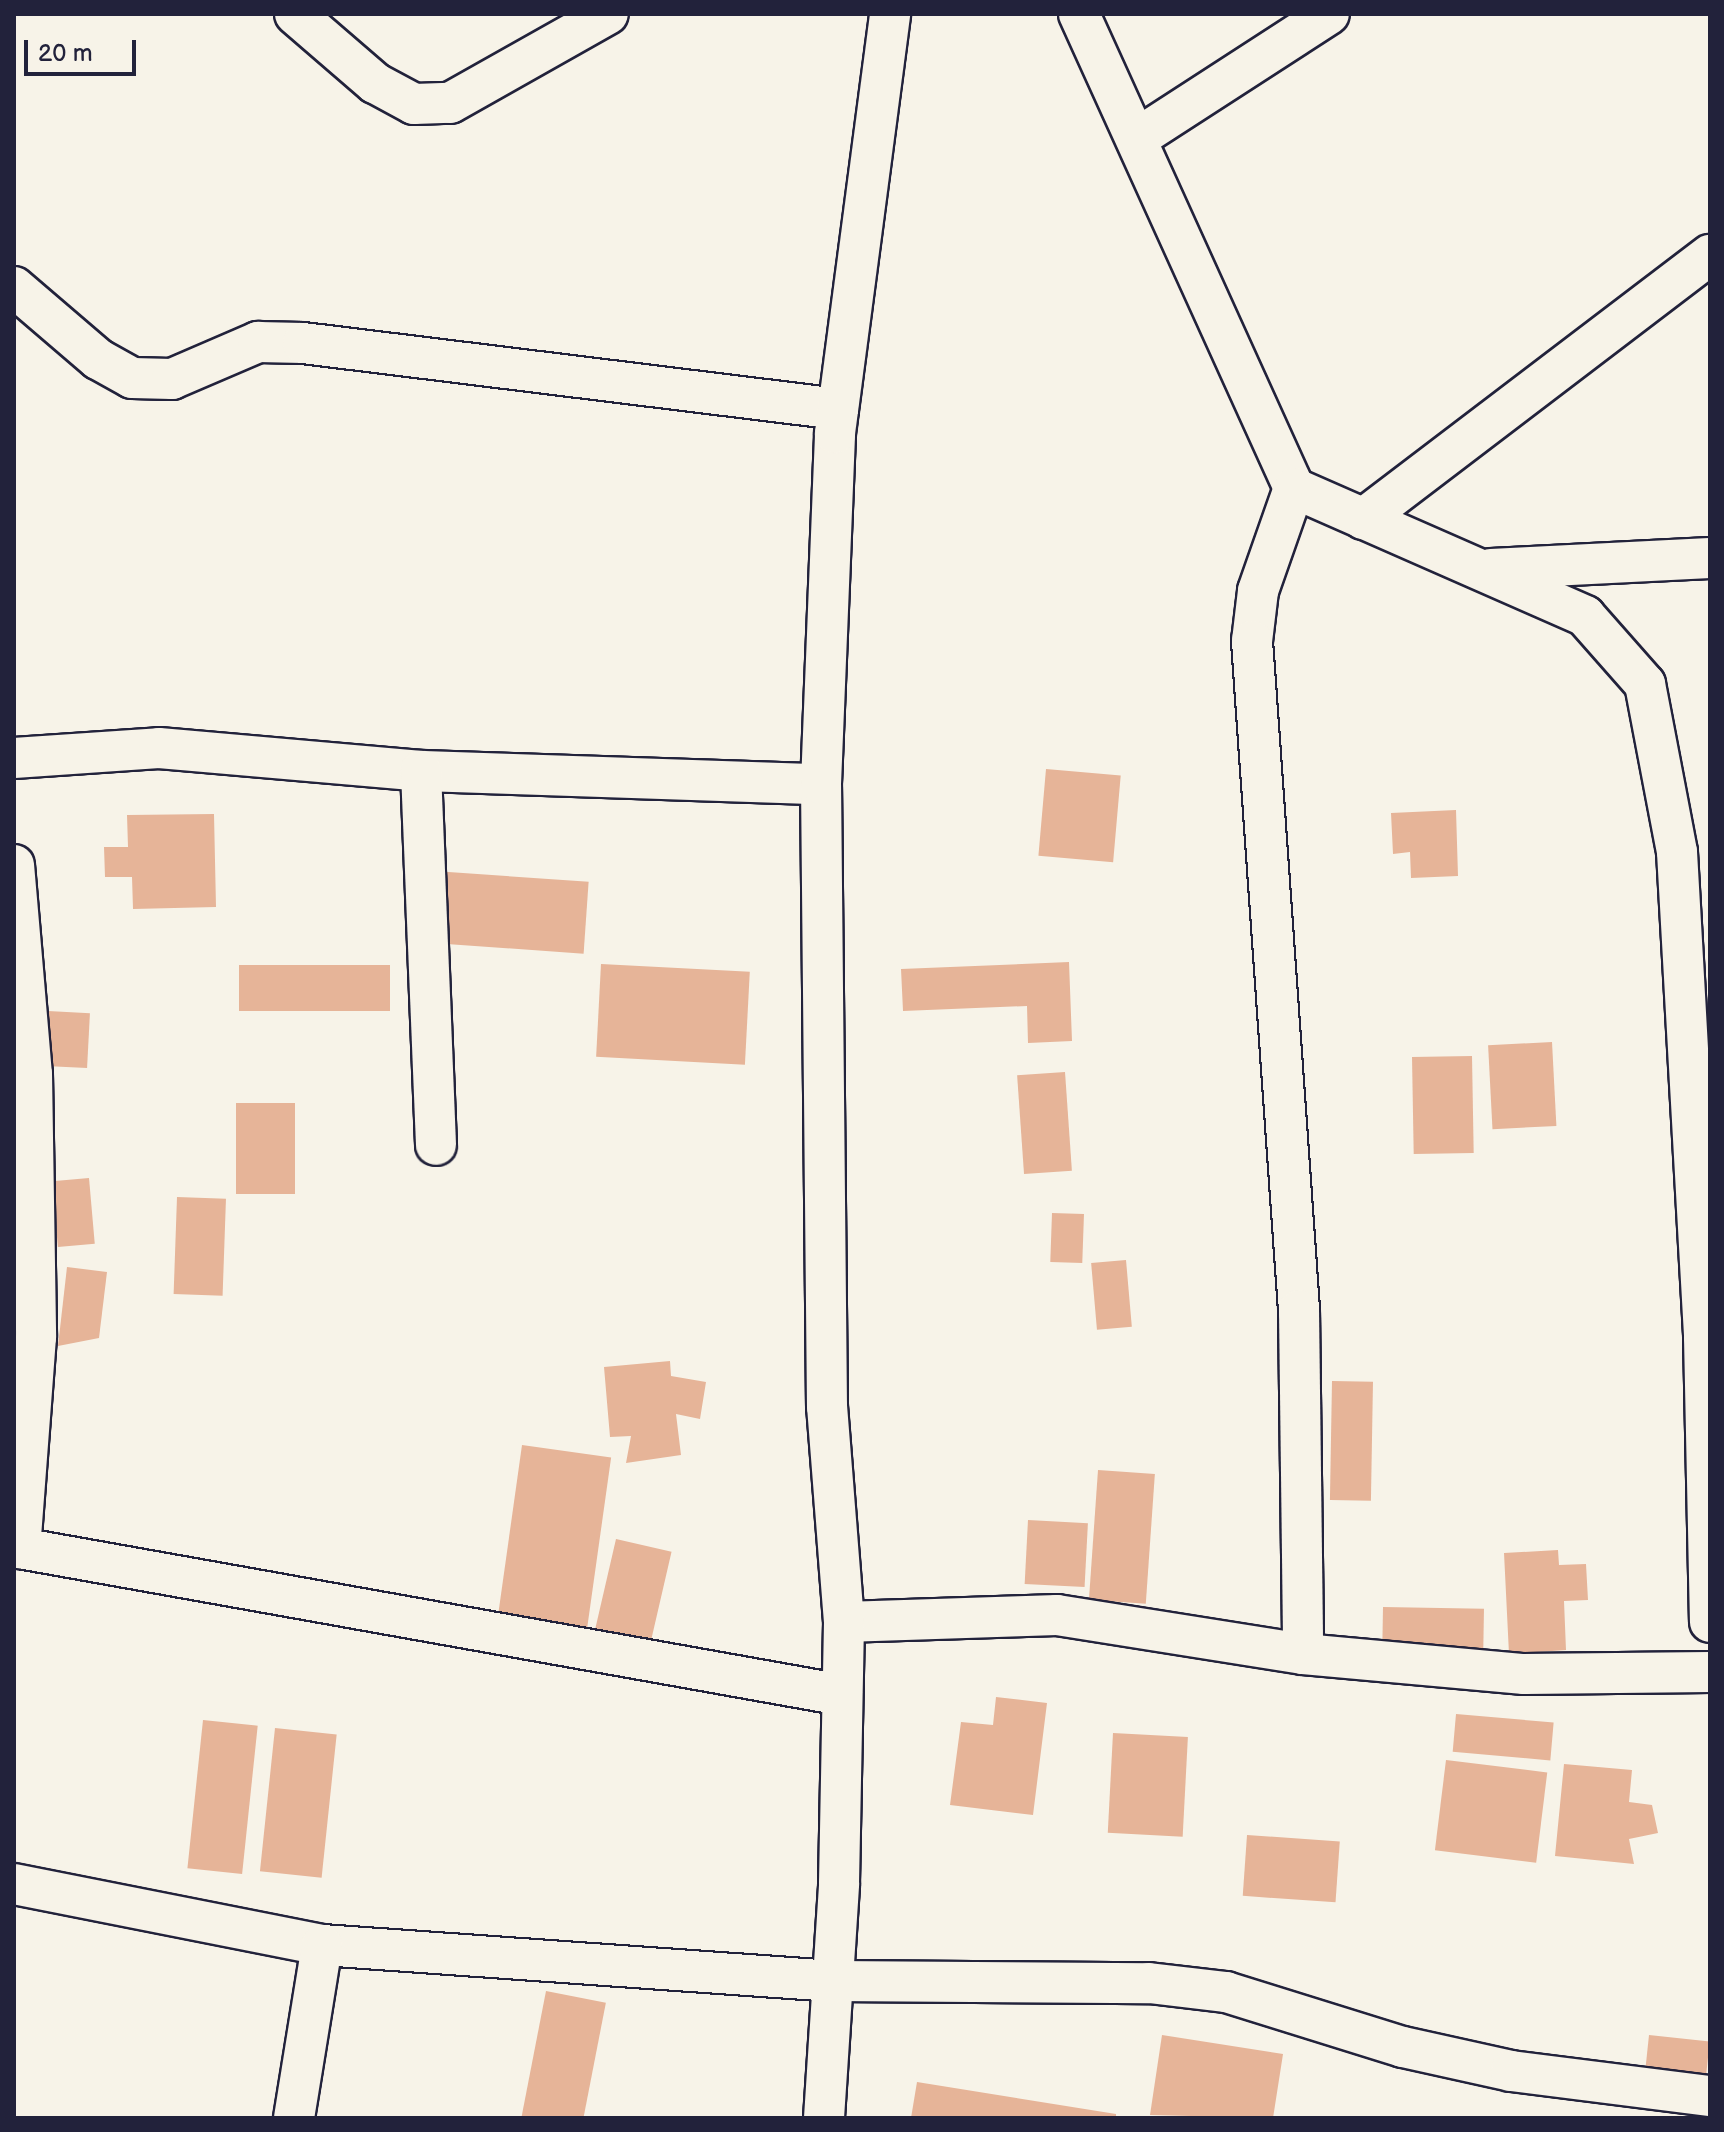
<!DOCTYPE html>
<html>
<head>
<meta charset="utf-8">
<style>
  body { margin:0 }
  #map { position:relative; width:1724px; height:2132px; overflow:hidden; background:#f7f3e8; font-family:"Balsamiq Sans",sans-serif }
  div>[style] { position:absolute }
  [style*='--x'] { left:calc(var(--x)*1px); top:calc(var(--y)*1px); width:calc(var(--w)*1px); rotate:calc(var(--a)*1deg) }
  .building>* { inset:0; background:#e6b498; transform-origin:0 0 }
  .roads { filter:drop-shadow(2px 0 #22223b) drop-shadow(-2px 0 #22223b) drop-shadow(0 2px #22223b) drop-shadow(0 -2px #22223b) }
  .minor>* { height:40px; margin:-20px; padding:0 20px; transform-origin:20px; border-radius:20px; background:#f7f3e8 }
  span { translate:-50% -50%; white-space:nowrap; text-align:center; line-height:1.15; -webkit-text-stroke:6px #f7f3e8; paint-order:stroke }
  .frame { position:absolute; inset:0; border:16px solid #22223b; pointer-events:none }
  .scale { position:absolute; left:24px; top:40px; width:112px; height:36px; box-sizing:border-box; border:4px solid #22223b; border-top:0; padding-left:10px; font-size:24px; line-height:28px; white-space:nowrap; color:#22223b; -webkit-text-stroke:6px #f7f3e8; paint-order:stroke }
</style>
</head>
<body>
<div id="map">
  <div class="building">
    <i style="left:1046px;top:769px;width:75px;height:87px;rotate:5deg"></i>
    <i style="clip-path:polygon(1456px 810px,1458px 876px,1411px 878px,1410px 852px,1393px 854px,1391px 813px)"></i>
    <i style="clip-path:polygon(214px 814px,216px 907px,133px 909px,132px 877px,105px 877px,104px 847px,128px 847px,127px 815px)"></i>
    <i style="left:434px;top:871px;width:155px;height:72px;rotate:4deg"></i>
    <i style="clip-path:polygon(1069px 962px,1072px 1041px,1028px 1043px,1027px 1006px,903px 1011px,901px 969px)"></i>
    <i style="left:601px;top:964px;width:149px;height:93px;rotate:3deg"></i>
    <i style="left:239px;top:965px;width:151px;height:46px"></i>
    <i style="left:48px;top:1011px;width:42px;height:55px;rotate:3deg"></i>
    <i style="left:1552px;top:1042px;width:84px;height:64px;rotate:87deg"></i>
    <i style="left:1472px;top:1056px;width:97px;height:60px;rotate:89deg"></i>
    <i style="left:1065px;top:1072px;width:99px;height:48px;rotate:86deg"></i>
    <i style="left:236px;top:1103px;width:59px;height:91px"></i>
    <i style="left:89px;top:1178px;width:66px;height:37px;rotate:85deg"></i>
    <i style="left:177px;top:1197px;width:49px;height:97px;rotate:2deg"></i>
    <i style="left:1052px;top:1213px;width:32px;height:49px;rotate:2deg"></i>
    <i style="left:1126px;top:1260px;width:67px;height:35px;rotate:85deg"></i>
    <i style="clip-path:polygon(67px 1267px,107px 1272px,99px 1338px,58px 1346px)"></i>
    <i style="clip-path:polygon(670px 1361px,671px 1376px,706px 1382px,700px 1419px,676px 1414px,681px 1455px,626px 1463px,631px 1436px,610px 1437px,604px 1367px)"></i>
    <i style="left:1332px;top:1381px;width:41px;height:119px;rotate:1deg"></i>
    <i style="left:522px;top:1445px;width:90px;height:174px;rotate:8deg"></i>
    <i style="left:1098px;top:1470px;width:57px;height:130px;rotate:4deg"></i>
    <i style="left:1028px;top:1520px;width:60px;height:64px;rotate:3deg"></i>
    <i style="left:616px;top:1539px;width:57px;height:99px;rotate:13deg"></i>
    <i style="clip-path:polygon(1558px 1550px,1559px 1565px,1586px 1564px,1588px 1600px,1564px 1601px,1566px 1650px,1509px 1654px,1504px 1553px)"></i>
    <i style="left:1383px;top:1607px;width:101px;height:40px;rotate:1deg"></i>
    <i style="clip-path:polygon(996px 1697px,1047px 1703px,1033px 1815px,950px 1805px,961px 1722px,993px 1725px)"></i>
    <i style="left:1456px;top:1714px;width:98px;height:38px;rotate:5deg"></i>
    <i style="left:203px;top:1720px;width:55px;height:149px;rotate:6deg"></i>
    <i style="left:275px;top:1728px;width:62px;height:144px;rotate:6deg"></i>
    <i style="left:1113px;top:1733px;width:75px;height:100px;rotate:3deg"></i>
    <i style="left:1446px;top:1760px;width:102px;height:91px;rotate:7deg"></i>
    <i style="clip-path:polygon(1564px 1764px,1632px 1770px,1629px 1802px,1652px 1805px,1658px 1833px,1629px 1839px,1634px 1864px,1555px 1856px)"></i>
    <i style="left:1247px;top:1835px;width:93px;height:61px;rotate:4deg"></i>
    <i style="left:546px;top:1991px;width:61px;height:129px;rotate:11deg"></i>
    <i style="clip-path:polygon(1162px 2035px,1283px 2054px,1273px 2118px,1150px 2115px)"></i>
    <i style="left:1649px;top:2035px;width:61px;height:36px;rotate:6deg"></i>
    <i style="clip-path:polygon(917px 2082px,1116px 2114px,1116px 2118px,911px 2118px)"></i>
  </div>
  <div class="roads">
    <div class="minor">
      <i style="--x:295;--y:14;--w:106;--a:40.8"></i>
      <i style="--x:375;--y:83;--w:44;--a:28.3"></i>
      <i style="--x:414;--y:104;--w:36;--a:-2"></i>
      <i style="--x:450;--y:103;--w:181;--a:-29.4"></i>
      <i style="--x:1079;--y:14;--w:520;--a:65.6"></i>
      <i style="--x:1294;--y:488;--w:318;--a:23.7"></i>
      <i style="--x:1585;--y:616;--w:91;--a:48.6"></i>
      <i style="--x:1645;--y:684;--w:171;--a:79.2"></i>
      <i style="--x:1677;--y:852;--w:486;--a:86.8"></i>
      <i style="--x:1704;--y:1337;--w:285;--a:88.8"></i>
      <i style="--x:1139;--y:137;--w:226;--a:-32.9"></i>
      <i style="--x:14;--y:287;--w:111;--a:40.6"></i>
      <i style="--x:98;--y:359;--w:39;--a:29"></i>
      <i style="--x:132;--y:378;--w:40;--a:1.4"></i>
      <i style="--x:172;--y:379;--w:94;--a:-23.3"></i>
      <i style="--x:258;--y:342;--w:45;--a:1.3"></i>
      <i style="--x:303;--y:343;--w:539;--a:7.03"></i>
      <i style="--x:1294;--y:488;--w:109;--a:109.3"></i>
      <i style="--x:1258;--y:591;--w:50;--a:96.8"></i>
      <i style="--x:1252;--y:641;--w:671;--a:85.98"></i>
      <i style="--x:1299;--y:1310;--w:344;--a:89.3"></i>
      <i style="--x:1363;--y:519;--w:436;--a:-37.3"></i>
      <i style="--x:1491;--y:569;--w:219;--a:-2.9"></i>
      <i style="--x:14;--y:758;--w:145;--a:-3.9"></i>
      <i style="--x:159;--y:748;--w:263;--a:5"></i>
      <i style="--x:421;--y:771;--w:400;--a:1.9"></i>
      <i style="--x:421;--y:771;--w:374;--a:87.7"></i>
      <i style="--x:14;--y:865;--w:210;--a:85.1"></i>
      <i style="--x:32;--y:1074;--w:263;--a:89.1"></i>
      <i style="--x:36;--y:1337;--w:212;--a:94.3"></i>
      <i style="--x:14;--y:1547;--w:841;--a:10.13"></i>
      <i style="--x:844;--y:1622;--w:213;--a:-1.9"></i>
      <i style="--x:1057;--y:1615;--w:249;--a:9"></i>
      <i style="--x:1303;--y:1654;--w:222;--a:5.2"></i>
      <i style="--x:1524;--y:1674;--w:186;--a:-0.6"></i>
      <i style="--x:14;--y:1884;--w:314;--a:11.2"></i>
      <i style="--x:322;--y:1945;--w:512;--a:4.03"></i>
      <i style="--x:833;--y:1981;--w:316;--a:0.4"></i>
      <i style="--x:1149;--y:1983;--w:78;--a:6.7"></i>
      <i style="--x:1226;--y:1992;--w:185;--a:17.3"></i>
      <i style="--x:1403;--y:2047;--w:111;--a:12.5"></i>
      <i style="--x:1511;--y:2071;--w:201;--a:7.2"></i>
      <i style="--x:294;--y:2118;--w:175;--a:-80.8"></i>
      <i style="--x:824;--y:2118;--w:235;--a:-86.3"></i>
      <i style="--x:839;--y:1883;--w:261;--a:-88.9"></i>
      <i style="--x:844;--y:1622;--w:216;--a:-94.5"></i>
      <i style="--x:827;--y:1407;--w:623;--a:-90.55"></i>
      <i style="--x:821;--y:784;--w:351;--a:-87.7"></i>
      <i style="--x:835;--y:433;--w:423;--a:-82.5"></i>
    </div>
  </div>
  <div class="frame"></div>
  <div class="scale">20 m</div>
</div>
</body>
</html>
